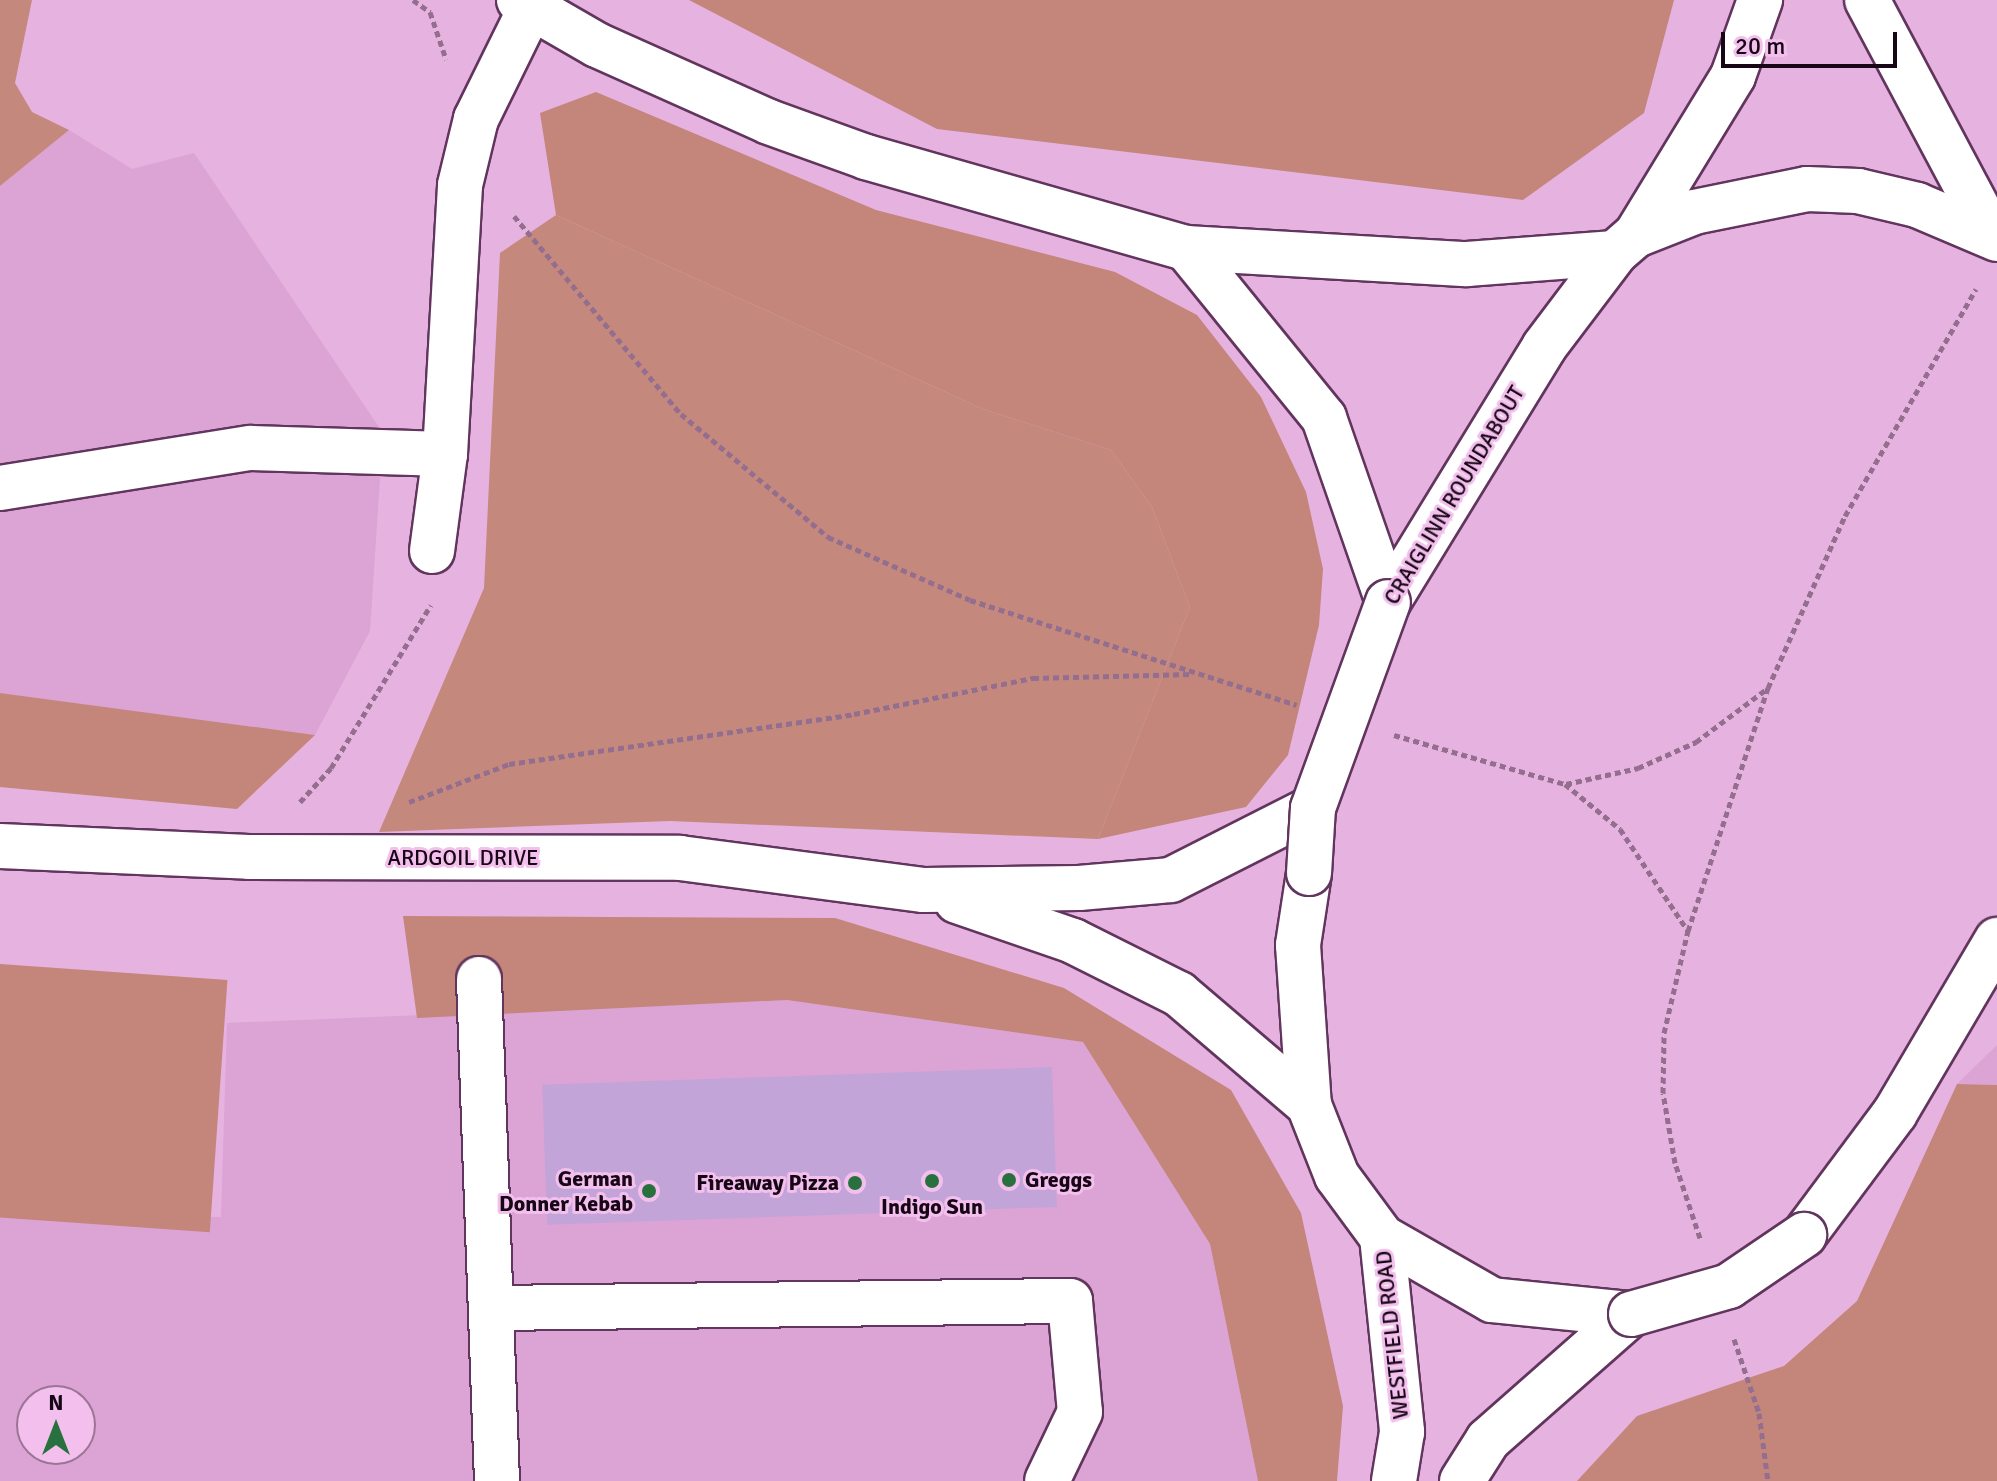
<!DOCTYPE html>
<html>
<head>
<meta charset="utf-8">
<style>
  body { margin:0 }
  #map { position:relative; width:1997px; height:1481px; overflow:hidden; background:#e6b2df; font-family:Signika,sans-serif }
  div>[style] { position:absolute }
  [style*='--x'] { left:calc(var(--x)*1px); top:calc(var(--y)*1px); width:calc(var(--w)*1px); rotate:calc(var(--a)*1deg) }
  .built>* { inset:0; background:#dca3d5 }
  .green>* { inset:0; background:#c5887d }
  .forest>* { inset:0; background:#c4857a; transform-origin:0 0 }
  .building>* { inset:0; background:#c2a4d8; transform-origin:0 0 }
  .path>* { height:5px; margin-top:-2.5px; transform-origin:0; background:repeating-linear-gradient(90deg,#946e8f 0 6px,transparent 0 10px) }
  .roads { filter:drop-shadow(2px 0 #61355d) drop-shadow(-2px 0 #61355d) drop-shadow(0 2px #61355d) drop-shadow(0 -2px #61355d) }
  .minor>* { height:44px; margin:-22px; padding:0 22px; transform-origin:22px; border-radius:22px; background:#fff }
  .major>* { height:44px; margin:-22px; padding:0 22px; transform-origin:22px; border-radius:22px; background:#fff }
  .bridges { filter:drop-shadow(2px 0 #61355d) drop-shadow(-2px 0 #61355d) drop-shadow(0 2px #61355d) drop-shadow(0 -2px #61355d) }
  .major-bridge>* { height:44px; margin:-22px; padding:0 22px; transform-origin:22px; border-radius:22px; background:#fff }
  .dots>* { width:22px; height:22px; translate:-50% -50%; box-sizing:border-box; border:4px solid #f3bfec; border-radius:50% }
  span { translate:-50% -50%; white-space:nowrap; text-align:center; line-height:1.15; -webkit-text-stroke:6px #f3bfec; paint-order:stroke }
  .street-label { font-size:22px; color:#170616 }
  .poi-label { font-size:22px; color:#170616; font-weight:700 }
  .right { translate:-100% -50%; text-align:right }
  .left { translate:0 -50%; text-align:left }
  .north { position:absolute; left:16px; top:1385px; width:80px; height:80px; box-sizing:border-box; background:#f3bfec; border:2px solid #9b7596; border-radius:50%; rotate:0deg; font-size:22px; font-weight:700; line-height:32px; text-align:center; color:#170616 }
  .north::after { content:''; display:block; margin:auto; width:28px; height:36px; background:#28713f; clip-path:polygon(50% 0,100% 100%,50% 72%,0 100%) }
  .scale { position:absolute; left:1721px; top:32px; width:176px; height:36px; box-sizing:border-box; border:4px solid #170616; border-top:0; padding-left:10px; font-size:24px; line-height:28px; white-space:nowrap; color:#170616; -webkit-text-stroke:6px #f3bfec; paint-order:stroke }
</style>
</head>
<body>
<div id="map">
  <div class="built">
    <i style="clip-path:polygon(69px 130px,132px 169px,194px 153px,383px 433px,370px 631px,315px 735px,0 693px,0 186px)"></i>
    <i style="clip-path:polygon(evenodd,787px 1000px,1083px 1042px,1210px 1244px,1258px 1481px,0 1481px,0 1217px,221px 1217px,227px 1023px,787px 1000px,32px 1401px,80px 1401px,80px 1449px,32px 1449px,32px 1401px)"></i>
    <i style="clip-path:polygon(1997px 1045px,1997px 1085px,1957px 1084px)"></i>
  </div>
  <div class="green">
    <i style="clip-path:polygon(0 0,32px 0,15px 83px,32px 112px,69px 130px,0 186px)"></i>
    <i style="clip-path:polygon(556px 215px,983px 409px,1111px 450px,1152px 507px,1190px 607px,1098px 839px,670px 821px,379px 832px,484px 588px,500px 253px)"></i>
  </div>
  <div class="forest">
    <i style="clip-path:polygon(689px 0,1674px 0,1644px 113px,1523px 200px,937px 129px)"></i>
    <i style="clip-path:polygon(596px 92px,876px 210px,1115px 272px,1197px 315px,1261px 397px,1306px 492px,1323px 569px,1319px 625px,1288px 755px,1246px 807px,1098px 839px,1190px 607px,1152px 507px,1111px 450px,983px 409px,556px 215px,540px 113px)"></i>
    <i style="clip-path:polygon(0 693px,315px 735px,237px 809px,0 787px)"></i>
    <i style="clip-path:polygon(403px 916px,835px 918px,1064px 988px,1231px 1090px,1301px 1213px,1343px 1406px,1337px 1481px,1258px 1481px,1210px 1244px,1083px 1042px,787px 1000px,417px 1018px)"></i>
    <i style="left:0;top:964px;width:228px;height:253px;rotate:4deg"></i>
    <i style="clip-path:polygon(1957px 1084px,1997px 1085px,1997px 1481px,1577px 1481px,1637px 1416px,1784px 1366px,1857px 1301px)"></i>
  </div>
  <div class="building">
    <i style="left:1052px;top:1067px;width:140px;height:510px;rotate:88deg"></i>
  </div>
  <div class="path">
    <i style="--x:413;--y:0;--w:21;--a:35"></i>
    <i style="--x:430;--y:12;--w:50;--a:71.2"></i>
    <i style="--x:514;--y:216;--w:259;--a:49.9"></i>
    <i style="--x:681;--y:414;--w:192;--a:39.9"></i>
    <i style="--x:828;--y:537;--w:155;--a:23.9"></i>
    <i style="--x:970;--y:600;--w:343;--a:17.8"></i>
    <i style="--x:1394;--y:735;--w:178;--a:16"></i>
    <i style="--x:1565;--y:784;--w:71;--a:39.3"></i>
    <i style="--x:1620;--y:829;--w:123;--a:56.3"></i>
    <i style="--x:1566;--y:784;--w:74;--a:-12.5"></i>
    <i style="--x:1638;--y:768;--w:64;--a:-24.1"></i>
    <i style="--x:1696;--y:742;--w:90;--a:-36.9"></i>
    <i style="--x:1768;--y:688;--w:188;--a:-65.9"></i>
    <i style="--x:1845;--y:516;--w:262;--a:-60"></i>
    <i style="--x:300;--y:802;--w:46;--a:-47.6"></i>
    <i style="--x:331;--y:768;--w:191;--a:-58.5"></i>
    <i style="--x:409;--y:802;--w:107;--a:-20.8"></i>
    <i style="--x:509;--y:764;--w:349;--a:-8.2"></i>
    <i style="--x:854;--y:714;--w:183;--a:-11.4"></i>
    <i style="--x:1033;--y:678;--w:159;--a:-1.4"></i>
    <i style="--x:1700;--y:1238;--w:79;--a:-108.4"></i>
    <i style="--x:1675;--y:1163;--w:71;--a:-99.7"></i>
    <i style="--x:1663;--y:1093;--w:60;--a:-89"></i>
    <i style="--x:1664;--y:1033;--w:105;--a:-76.8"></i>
    <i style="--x:1688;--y:931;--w:256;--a:-71.8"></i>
    <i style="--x:1734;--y:1339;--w:78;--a:71.3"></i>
    <i style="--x:1759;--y:1413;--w:69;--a:82.5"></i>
  </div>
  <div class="roads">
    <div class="minor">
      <i style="--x:0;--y:488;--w:254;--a:-9.1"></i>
      <i style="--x:251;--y:448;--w:194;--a:1.8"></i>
      <i style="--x:432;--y:551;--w:98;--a:-82.4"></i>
      <i style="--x:445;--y:454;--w:269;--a:-86.8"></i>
      <i style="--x:460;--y:185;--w:68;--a:-76.4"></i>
      <i style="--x:476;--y:119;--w:125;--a:-63.8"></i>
      <i style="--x:0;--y:846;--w:249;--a:2.5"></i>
      <i style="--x:249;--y:857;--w:431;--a:0.1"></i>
      <i style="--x:680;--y:858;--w:246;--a:7.5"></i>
      <i style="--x:924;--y:890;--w:155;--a:-0.7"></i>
      <i style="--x:1079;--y:888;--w:92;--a:-5"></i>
      <i style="--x:1171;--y:880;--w:159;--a:-26.9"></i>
      <i style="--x:957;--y:901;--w:123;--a:19"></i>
      <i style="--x:1073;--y:941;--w:119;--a:26.6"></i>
      <i style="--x:1179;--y:994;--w:171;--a:40.5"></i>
      <i style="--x:479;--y:979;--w:502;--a:87.95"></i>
      <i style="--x:493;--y:1308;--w:577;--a:-0.7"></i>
      <i style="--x:1070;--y:1301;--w:111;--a:84.9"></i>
      <i style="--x:1080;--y:1412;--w:76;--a:115.6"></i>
    </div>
    <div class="major">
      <i style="--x:519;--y:0;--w:90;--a:30"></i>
      <i style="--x:597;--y:45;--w:188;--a:24.1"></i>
      <i style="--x:769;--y:122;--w:103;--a:19.8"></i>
      <i style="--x:866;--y:157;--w:333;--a:15.9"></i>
      <i style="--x:1186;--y:248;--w:281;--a:3.3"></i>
      <i style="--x:1467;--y:264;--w:148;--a:-4.3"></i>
      <i style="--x:1867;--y:0;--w:266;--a:62"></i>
      <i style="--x:1636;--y:235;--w:186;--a:-58.6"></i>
      <i style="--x:1733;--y:76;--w:81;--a:-70.4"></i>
      <i style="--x:1186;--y:248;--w:219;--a:50.9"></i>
      <i style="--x:1324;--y:418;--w:195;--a:70.8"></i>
      <i style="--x:1388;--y:602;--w:299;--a:-58.5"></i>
      <i style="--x:1544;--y:347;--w:118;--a:-52.9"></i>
      <i style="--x:1615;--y:253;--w:28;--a:-41"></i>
      <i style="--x:1636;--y:235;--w:62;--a:-21.6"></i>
      <i style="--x:1694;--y:212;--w:115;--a:-11.5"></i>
      <i style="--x:1807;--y:189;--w:51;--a:2.2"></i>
      <i style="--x:1858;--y:191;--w:61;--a:13.3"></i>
      <i style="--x:1917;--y:205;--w:87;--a:23"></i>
      <i style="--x:1309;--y:873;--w:73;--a:98.7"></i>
      <i style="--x:1298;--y:945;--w:160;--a:86.1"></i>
      <i style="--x:1309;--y:1105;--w:76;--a:68.5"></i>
      <i style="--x:1337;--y:1176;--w:76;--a:53.6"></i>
      <i style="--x:1382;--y:1237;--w:127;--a:29.8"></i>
      <i style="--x:1492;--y:1300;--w:140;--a:5.8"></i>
      <i style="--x:1804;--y:1235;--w:152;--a:-53.3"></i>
      <i style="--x:1895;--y:1113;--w:201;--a:-59.5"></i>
      <i style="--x:1382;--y:1237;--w:196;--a:84.1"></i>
      <i style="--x:1402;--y:1432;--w:50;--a:99.3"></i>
      <i style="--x:1462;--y:1481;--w:49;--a:-57.6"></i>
      <i style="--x:1488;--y:1440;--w:191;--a:-41.4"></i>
    </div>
  </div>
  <div class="bridges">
    <div class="major-bridge">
      <i style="--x:1309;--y:873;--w:65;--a:-86.5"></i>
      <i style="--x:1313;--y:808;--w:219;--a:-70"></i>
      <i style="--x:1631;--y:1314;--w:102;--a:-15.9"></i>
      <i style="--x:1729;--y:1286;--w:91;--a:-34.2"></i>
    </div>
  </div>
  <div class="dots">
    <i style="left:1009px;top:1180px;background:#28713f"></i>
    <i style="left:932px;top:1181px;background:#28713f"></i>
    <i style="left:855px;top:1183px;background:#28713f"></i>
    <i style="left:649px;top:1191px;background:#28713f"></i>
  </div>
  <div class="street-label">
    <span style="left:1454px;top:495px;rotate:-59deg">CRAIGLINN ROUNDABOUT</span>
    <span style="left:463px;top:858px">ARDGOIL DRIVE</span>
    <span style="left:1392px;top:1335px;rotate:-96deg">WESTFIELD ROAD</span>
  </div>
  <div class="poi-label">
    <span class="right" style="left:633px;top:1191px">German<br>Donner Kebab</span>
    <span class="left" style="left:1025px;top:1180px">Greggs</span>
    <span class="right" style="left:839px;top:1183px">Fireaway Pizza</span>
    <span style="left:932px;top:1207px">Indigo Sun</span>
  </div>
  <div class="north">N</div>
  <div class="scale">20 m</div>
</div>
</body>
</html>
